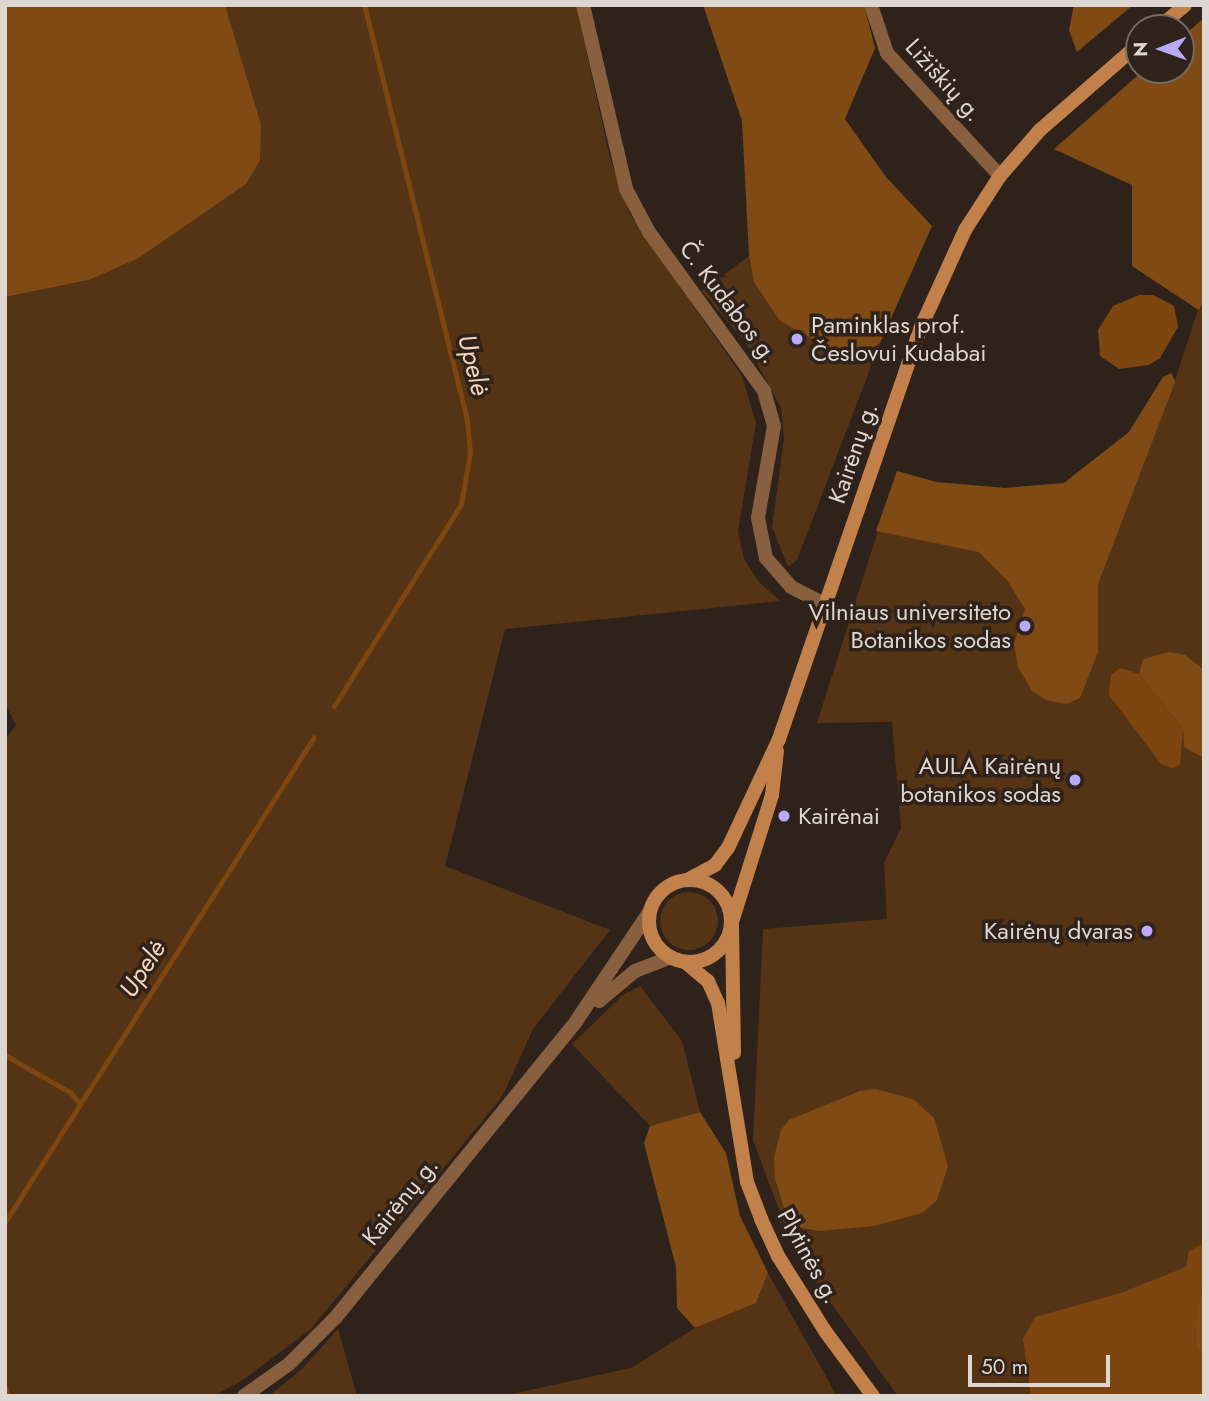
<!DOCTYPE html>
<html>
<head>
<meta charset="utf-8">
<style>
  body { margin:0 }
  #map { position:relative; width:1209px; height:1401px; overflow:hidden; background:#2e221a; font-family:Jost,sans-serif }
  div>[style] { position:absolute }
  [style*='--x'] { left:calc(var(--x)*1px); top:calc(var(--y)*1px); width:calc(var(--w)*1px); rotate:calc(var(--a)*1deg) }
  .green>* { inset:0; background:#553416 }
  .round { border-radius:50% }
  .forest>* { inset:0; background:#804a14 }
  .water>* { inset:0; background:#7d4610 }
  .stream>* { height:5px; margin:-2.5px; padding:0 2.5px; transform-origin:2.5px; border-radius:2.5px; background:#7d4610 }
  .minor>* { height:14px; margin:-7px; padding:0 7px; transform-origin:7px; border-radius:7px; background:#89603f }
  .secondary>* { height:14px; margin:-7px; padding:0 7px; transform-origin:7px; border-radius:7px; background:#c2814a }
  .secondary>.ring { margin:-7px; padding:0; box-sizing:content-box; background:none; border:14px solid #c2814a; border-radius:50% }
  .dots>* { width:19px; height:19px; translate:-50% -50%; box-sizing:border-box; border:4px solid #2e221a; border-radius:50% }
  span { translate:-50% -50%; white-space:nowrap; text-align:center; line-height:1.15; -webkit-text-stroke:7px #2e221a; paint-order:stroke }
  .street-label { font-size:24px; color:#ded6d0 }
  .poi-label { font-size:24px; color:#ded6d0 }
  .left { translate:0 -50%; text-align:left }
  .right { translate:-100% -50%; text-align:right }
  .water-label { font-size:26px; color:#f6d4ba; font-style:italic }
  .frame { position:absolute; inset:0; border:7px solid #ded6d0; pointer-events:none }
  .north { position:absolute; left:1125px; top:14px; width:70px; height:70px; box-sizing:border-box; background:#2e221a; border:2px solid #746a63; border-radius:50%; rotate:269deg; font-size:19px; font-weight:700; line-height:28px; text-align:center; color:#ded6d0 }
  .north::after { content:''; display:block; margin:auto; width:24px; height:32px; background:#b9aaf7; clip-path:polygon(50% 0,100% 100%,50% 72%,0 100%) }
  .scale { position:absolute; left:968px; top:1355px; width:142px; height:32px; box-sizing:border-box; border:4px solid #ded6d0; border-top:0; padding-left:9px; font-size:21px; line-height:24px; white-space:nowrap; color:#ded6d0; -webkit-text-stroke:5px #2e221a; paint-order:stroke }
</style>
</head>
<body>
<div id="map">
  <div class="green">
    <i style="clip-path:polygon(225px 5px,576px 5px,610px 158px,629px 213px,742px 376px,756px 423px,738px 531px,744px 559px,759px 582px,780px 601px,505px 629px,445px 866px,610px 930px,533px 1029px,502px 1097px,311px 1329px,243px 1380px,214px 1396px,5px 1396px,5px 740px,16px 725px,5px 703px,5px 297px,89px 280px,139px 258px,246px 184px,261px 124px)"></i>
    <i style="clip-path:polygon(1204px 18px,1204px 1396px,898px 1396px,795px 1253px,753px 1140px,763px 929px,887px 919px,884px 863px,901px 828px,892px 722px,817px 723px,897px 471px,936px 482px,1005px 488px,1064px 483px,1129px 432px,1163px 377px,1171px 373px,1175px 380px,1198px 310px,1132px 266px,1132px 185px,1054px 149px,1144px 70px,1181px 70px,1181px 38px)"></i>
    <i style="clip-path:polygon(749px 256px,754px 282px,862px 355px,880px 343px,797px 560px,788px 567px,772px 527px,784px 439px,781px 408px,748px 346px,702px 291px)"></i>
    <i class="round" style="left:660px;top:892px;width:58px;height:58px"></i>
    <i style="clip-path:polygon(640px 986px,682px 1041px,700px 1112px,650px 1126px,572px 1044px,623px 995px)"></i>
    <i style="clip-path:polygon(768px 1273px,837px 1396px,502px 1396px,631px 1368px,695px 1328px,756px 1303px)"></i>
    <i style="clip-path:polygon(338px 1329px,357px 1396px,269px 1396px,302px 1369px)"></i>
  </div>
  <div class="forest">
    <i style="clip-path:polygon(5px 5px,225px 5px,261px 124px,260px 160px,246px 184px,139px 258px,89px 280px,5px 297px)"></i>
    <i style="clip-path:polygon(703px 5px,864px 5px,875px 48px,845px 119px,886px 177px,932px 226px,880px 343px,862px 355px,846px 355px,829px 348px,780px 321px,754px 282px,749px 256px,742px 121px)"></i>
    <i style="clip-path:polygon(1074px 5px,1133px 5px,1077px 52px,1069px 30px)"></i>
    <i style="clip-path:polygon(1204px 18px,1204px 298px,1199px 310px,1132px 266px,1132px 185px,1054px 149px,1144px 70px,1181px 70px,1181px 38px)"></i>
    <i style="clip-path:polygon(1171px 373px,1175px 382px,1098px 584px,1098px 652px,1080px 698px,1066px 704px,1046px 700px,1032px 691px,1018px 667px,1014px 644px,1025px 609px,1007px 580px,979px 552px,876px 531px,897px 471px,936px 482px,1005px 488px,1064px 483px,1129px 432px,1163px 377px)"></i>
    <i style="clip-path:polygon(1169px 652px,1185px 655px,1204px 670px,1204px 758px,1184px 747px,1183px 729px,1139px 674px,1143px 659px)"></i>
    <i style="clip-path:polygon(875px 1089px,913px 1099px,934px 1118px,948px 1166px,937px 1200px,922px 1213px,874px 1226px,820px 1231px,796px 1227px,787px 1217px,775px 1179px,774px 1157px,781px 1130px,789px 1120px,860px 1091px)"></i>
    <i style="clip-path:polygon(700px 1112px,726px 1153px,740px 1216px,768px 1273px,756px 1303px,695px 1328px,677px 1308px,676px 1267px,644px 1143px,650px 1126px)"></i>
    <i style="clip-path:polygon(1204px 1282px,1204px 1360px,1196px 1346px,1195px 1319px)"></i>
  </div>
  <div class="water">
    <i style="clip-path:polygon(1139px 295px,1153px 295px,1174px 306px,1178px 327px,1160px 358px,1149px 365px,1119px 369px,1100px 356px,1098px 330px,1113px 306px)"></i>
    <i style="clip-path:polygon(1120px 668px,1139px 674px,1183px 729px,1180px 765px,1172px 768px,1161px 764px,1109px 695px,1111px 675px)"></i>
    <i style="clip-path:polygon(1204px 1243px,1204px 1282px,1195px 1319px,1196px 1346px,1204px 1360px,1204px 1396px,1031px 1396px,1023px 1339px,1035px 1317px,1121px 1293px,1186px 1267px,1189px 1251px)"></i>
  </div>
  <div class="stream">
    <i style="--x:334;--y:706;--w:239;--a:-57.8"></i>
    <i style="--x:461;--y:504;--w:52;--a:-80"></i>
    <i style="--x:470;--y:453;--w:33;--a:-95"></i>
    <i style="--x:467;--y:420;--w:428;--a:-103.9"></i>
    <i style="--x:5;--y:1055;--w:76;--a:29.9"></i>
    <i style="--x:71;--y:1093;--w:14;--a:51"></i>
    <i style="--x:5;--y:1222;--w:575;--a:-57.5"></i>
    <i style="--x:5;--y:1387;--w:9;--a:77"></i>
  </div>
  <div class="minor">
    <i style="--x:583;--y:5;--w:189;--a:76.8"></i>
    <i style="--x:626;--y:189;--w:49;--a:61.9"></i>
    <i style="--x:649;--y:232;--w:196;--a:54.1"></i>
    <i style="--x:764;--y:391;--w:36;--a:74"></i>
    <i style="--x:774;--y:426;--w:93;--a:99.9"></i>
    <i style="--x:758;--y:518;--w:41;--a:78.7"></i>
    <i style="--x:766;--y:558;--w:38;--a:49"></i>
    <i style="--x:791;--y:587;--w:38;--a:27"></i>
    <i style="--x:871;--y:5;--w:51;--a:71.6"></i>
    <i style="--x:887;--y:53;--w:167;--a:47.4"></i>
    <i style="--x:599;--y:1001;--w:47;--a:-39.8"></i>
    <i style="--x:635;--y:971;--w:39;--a:-21"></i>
    <i style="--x:244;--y:1396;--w:55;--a:-35.4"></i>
    <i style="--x:289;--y:1364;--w:66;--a:-45"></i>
    <i style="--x:336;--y:1317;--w:382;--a:-50.9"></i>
    <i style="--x:577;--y:1020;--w:131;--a:-56.2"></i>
  </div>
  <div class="secondary">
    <i style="--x:1158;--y:28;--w:35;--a:-40"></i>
    <i style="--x:689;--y:879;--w:30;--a:-28"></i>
    <i style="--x:715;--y:865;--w:21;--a:-53"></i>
    <i style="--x:728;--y:848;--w:120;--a:-64.9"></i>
    <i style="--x:779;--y:739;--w:436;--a:-71"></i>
    <i style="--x:921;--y:327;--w:107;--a:-65.6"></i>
    <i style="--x:965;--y:230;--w:64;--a:-57.1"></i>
    <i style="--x:1000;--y:176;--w:61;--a:-49"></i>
    <i style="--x:1040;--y:130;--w:131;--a:-41"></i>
    <i class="ring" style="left:649px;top:880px;width:68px;height:68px"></i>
    <i style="--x:685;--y:962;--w:30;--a:40"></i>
    <i style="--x:708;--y:981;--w:24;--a:66"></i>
    <i style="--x:718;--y:1003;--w:181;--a:80.8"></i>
    <i style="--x:747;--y:1182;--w:40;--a:69"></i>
    <i style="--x:761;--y:1219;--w:41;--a:65.3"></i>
    <i style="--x:778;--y:1256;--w:89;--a:57.9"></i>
    <i style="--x:825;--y:1331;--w:81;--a:53.6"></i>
    <i style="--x:734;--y:1053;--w:131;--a:-90.9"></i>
    <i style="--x:732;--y:922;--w:133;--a:-72.5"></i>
    <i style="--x:772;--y:795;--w:44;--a:-83.5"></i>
  </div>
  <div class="dots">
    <i style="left:797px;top:339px;background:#b9aaf7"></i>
    <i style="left:1025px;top:626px;background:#b9aaf7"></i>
    <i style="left:1075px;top:780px;background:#b9aaf7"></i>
    <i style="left:784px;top:816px;background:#b9aaf7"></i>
    <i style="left:1147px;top:931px;background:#b9aaf7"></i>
  </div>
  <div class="street-label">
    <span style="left:944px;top:80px;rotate:48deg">Ližiškių g.</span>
    <span style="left:729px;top:302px;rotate:53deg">Č. Kudabos g.</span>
    <span style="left:853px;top:453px;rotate:-71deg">Kairėnų g.</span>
    <span style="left:400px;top:1201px;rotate:-51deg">Kairėnų g.</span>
    <span style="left:809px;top:1256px;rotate:61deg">Plytinės g.</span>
  </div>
  <div class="poi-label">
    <span class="left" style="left:811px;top:339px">Paminklas prof.<br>Česlovui Kudabai</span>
    <span class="right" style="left:1011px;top:626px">Vilniaus universiteto<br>Botanikos sodas</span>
    <span class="right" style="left:1061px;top:780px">AULA Kairėnų<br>botanikos sodas</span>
    <span class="left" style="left:798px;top:816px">Kairėnai</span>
    <span class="right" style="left:1133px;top:931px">Kairėnų dvaras</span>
  </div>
  <div class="water-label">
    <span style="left:473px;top:365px;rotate:76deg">Upelė</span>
    <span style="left:143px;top:969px;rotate:-57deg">Upelė</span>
  </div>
  <div class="frame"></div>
  <div class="north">N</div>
  <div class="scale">50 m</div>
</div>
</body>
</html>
